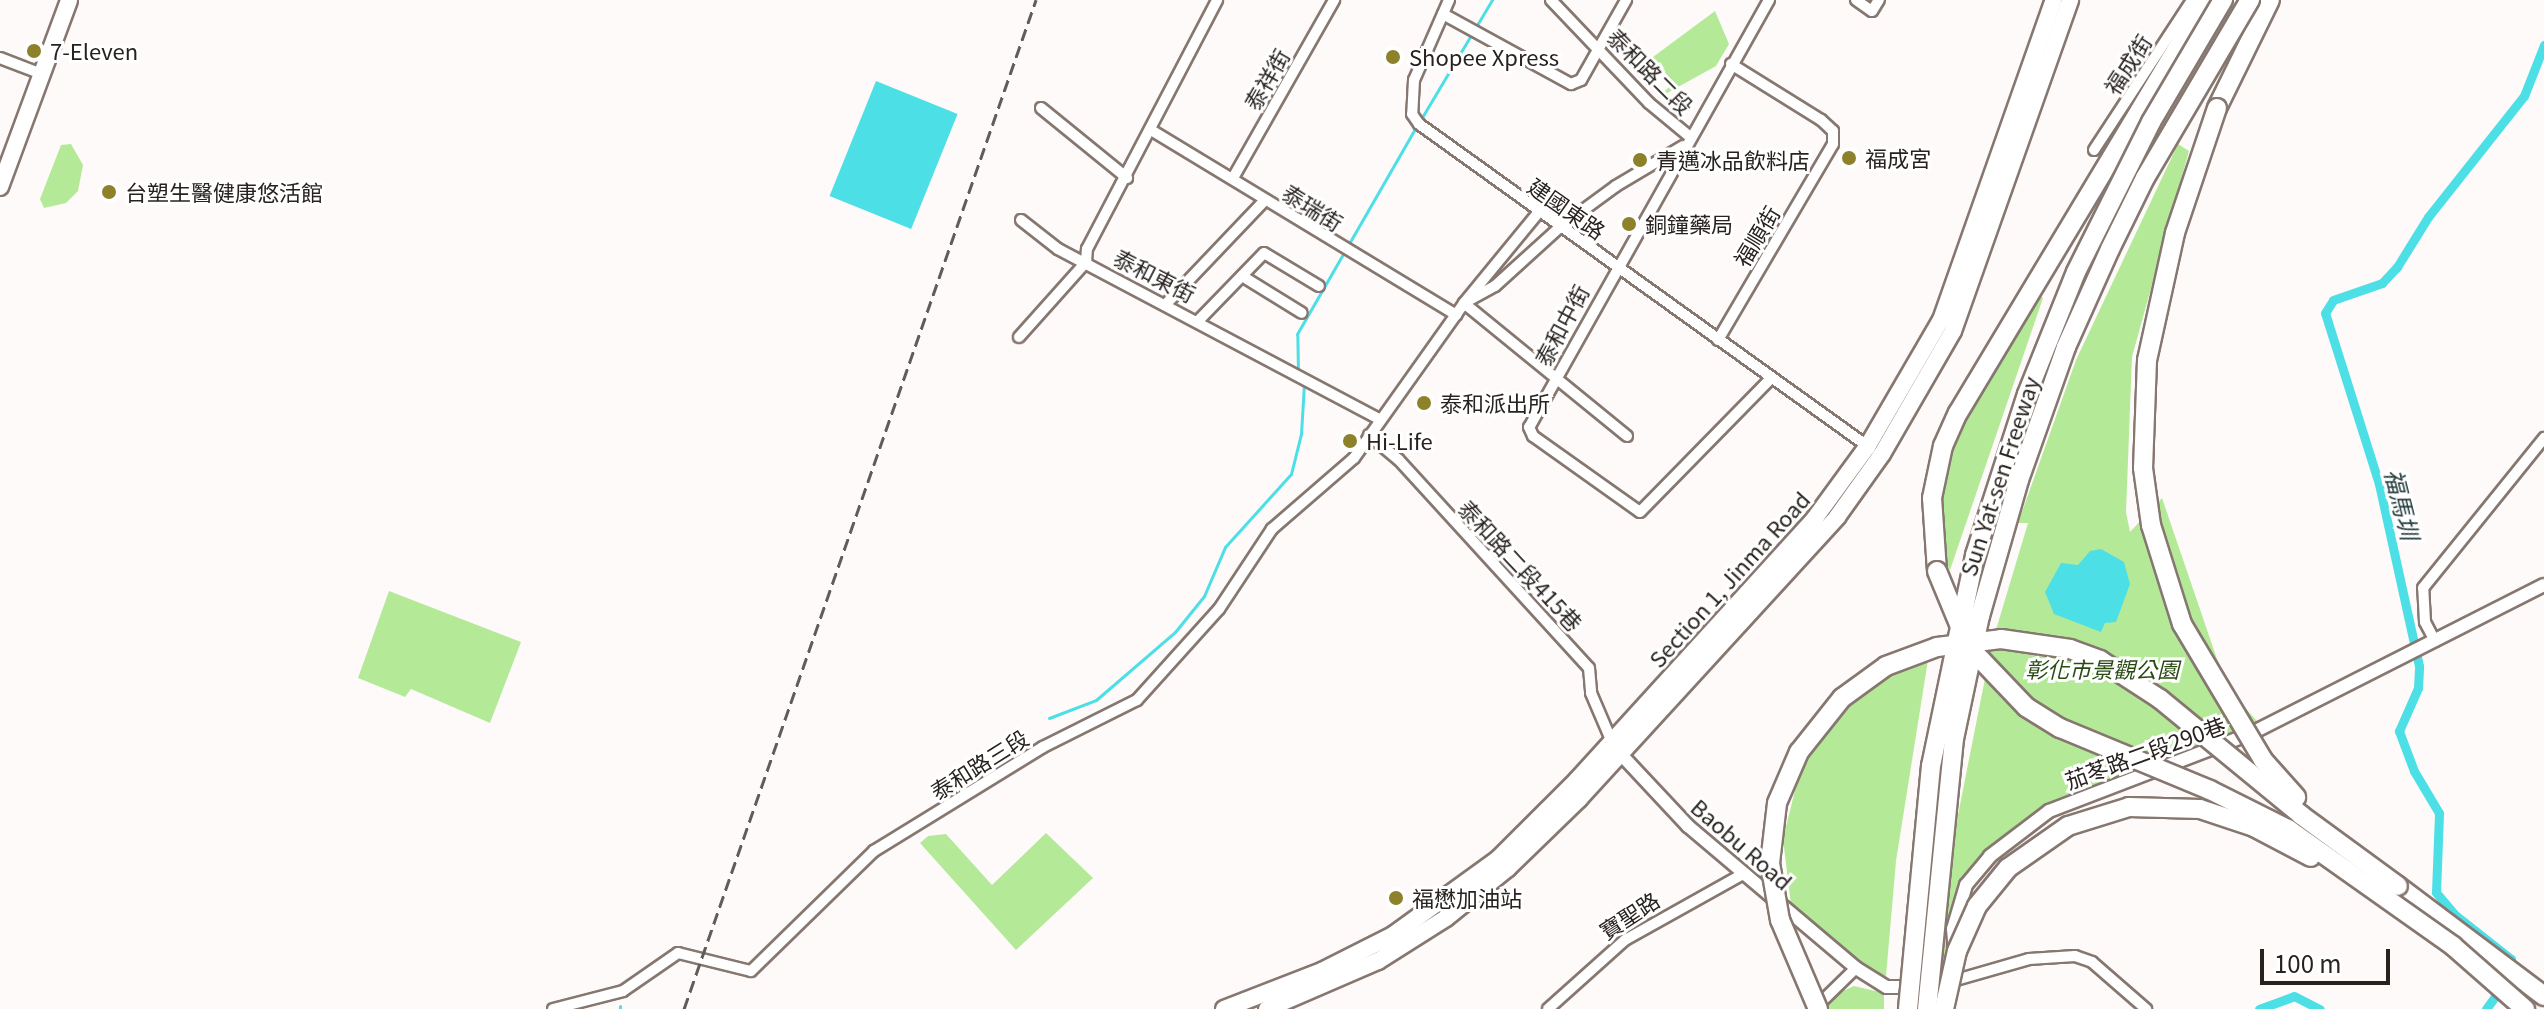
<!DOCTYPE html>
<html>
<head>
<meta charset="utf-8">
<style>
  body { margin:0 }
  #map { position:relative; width:2544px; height:1009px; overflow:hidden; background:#fefaf9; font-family:Georgia,"Noto Sans TC",serif }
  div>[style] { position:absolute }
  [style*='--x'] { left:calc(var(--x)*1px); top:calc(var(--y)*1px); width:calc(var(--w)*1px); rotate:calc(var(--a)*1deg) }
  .green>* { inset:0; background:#b4ea97 }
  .water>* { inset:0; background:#4cdfe6; transform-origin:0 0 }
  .stream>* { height:3px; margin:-1.5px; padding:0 1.5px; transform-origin:1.5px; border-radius:1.5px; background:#4cdfe6 }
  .canal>* { height:9px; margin:-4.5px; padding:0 4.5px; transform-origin:4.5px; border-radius:4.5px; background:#4cdfe6 }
  .roads { filter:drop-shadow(2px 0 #867770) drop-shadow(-2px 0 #867770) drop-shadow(0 2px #867770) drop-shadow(0 -2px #867770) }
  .minor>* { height:10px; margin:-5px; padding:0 5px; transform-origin:5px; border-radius:5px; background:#fff }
  .tertiary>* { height:12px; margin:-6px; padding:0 6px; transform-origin:6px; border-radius:6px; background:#fff }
  .primary>* { height:16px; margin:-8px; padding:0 8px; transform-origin:8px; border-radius:8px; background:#fff }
  .motorway>* { height:18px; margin:-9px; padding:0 9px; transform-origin:9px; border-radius:9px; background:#fff }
  .rail>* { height:3px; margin-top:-1.5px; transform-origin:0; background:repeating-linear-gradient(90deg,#615c59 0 12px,transparent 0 18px) }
  .bridges { filter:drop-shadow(2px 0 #867770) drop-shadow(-2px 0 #867770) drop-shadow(0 2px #867770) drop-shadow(0 -2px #867770) }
  .motorway-bridge>* { height:18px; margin:-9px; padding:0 9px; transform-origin:9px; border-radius:9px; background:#fff }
  .dots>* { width:22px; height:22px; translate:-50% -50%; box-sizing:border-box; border:4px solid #fff; border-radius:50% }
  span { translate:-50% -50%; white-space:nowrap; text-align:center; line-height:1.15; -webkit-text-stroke:6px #fff; paint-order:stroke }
  .poi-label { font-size:22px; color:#28221f }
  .left { translate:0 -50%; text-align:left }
  .street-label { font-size:22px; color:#28221f }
  .park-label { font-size:22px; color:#294a12; font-style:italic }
  .water-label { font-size:24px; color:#253d3f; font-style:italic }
  .scale { position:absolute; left:2260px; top:949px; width:130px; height:36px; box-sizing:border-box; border:4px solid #28221f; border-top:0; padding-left:10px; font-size:24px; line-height:28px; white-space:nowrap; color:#28221f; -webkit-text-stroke:6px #fff; paint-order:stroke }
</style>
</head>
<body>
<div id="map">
  <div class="green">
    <i style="clip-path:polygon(1715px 11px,1729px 44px,1716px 66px,1658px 98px,1673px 83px,1653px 57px)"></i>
    <i style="clip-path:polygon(71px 144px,83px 165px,78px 191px,66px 203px,44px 208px,40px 199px,61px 145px)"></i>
    <i style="clip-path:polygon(2178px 144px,2189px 151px,2132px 357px,2126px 512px,2130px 532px,2162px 498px,2217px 659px,2233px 694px,2263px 728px,2063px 800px,1969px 882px,1946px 981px,1940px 983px,1957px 820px,1992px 643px,2028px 523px,2018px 523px,2076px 360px)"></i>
    <i style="clip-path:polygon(2029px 288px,2043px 298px,1950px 570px,1942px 555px,1940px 477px,1960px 418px)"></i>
    <i style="clip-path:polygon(389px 591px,521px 642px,490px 723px,411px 689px,405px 697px,358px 678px)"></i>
    <i style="clip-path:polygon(1928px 660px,1896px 861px,1886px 976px,1878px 975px,1791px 905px,1783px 839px,1799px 774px,1832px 722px,1856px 697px,1891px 673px)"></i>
    <i style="clip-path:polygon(1046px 833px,1093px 878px,1016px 950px,920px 843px,928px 836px,946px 834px,992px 885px)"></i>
    <i style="clip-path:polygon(1854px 986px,1884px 993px,1884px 1009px,1825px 1009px,1832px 996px)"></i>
  </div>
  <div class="water">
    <i style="left:876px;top:81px;width:88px;height:124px;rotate:22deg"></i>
    <i style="clip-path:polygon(2101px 549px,2124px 562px,2130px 584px,2116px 622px,2105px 623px,2101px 632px,2054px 614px,2045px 592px,2061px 563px,2078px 565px,2090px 551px)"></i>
  </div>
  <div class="stream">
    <i style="--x:1421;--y:119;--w:139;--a:-59.2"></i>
    <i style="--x:1298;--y:373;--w:39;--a:-91"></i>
    <i style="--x:1297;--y:334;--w:241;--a:-60.1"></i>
    <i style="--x:1049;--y:718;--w:50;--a:-21"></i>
    <i style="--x:1096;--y:700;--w:104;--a:-40.7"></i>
    <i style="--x:1175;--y:632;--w:46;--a:-51.1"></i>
    <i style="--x:1204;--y:596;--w:53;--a:-66.8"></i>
    <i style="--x:1225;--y:547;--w:98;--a:-47.9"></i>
    <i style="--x:1291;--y:474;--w:41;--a:-76"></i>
    <i style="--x:1301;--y:434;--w:51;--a:-86.6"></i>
    <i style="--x:620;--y:1009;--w:3;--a:-90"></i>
  </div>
  <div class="canal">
    <i style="--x:2259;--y:1009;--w:37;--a:-20"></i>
    <i style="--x:2294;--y:996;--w:29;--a:27"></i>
    <i style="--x:2486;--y:1009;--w:44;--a:-54.2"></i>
    <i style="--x:2512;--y:973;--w:14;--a:-94"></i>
    <i style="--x:2511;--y:959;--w:71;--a:-141.8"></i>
    <i style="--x:2455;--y:915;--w:30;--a:-130"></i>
    <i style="--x:2436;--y:892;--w:79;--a:-87.8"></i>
    <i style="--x:2439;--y:813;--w:49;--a:-120.8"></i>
    <i style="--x:2414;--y:771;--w:43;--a:-110.6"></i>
    <i style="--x:2399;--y:731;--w:47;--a:-66.2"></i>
    <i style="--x:2418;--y:688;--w:22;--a:-87"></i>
    <i style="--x:2419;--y:666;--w:186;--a:-102.4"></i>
    <i style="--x:2379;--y:484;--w:179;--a:-107.5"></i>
    <i style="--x:2325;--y:313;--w:15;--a:-58"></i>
    <i style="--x:2333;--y:300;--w:52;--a:-19.1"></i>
    <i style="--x:2382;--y:283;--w:22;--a:-47"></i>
    <i style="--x:2397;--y:267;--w:59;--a:-58.2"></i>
    <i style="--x:2428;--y:217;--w:154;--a:-51.6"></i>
    <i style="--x:2524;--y:96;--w:55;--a:-68.6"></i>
  </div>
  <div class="roads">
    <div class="minor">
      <i style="--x:1449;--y:0;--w:87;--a:113.6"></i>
      <i style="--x:1414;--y:80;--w:34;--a:93"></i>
      <i style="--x:1412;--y:114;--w:12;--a:55"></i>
      <i style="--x:1419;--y:124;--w:555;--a:35.69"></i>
      <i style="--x:1551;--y:0;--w:142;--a:46.4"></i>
      <i style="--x:1649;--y:103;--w:52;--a:39.5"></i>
      <i style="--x:1769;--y:0;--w:490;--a:119.3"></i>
      <i style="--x:1529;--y:427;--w:10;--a:66"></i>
      <i style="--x:1533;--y:436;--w:131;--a:35.4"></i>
      <i style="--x:1640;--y:512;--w:187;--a:-45.6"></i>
      <i style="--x:1856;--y:0;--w:19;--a:35"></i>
      <i style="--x:1872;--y:11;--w:13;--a:-58"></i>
      <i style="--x:1443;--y:14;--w:146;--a:28.7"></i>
      <i style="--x:1571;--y:84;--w:11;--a:-22"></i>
      <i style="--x:1581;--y:80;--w:92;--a:-60.6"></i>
      <i style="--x:0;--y:58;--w:45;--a:20.9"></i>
      <i style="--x:1041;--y:108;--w:111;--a:39.1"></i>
      <i style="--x:1151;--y:130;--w:357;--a:31.2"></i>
      <i style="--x:2094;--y:150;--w:179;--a:-56.8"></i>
      <i style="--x:1233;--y:178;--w:205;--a:-60.4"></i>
      <i style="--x:1021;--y:220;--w:47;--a:38.1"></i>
      <i style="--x:1058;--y:249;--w:363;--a:27.9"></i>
      <i style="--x:1086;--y:262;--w:13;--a:-86"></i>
      <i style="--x:1087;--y:249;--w:281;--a:-62.4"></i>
      <i style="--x:1242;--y:276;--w:70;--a:31.7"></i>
      <i style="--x:1166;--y:304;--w:144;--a:-46.4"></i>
      <i style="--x:1199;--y:320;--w:93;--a:-45.9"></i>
      <i style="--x:1264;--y:253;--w:64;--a:31"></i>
      <i style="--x:1019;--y:337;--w:101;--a:-48.2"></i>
      <i style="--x:1718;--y:340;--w:227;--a:-59.6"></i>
      <i style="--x:1833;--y:144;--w:13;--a:-90"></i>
      <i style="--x:1833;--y:131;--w:16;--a:-137"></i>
      <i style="--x:1821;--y:120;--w:106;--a:-148.1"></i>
      <i style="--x:1369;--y:435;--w:38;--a:40"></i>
      <i style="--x:1398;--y:459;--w:283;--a:47.6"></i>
      <i style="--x:1589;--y:668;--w:25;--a:85"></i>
      <i style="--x:1591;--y:693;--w:53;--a:66.8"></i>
      <i style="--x:1627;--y:436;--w:210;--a:-140.8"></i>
      <i style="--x:1464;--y:303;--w:35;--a:-29"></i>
      <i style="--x:1495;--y:286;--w:88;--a:-42.2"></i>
      <i style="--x:1560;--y:227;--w:69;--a:-36.2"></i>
      <i style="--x:1616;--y:186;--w:78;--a:-30.8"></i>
      <i style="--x:2435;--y:641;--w:21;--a:-118"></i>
      <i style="--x:2425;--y:622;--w:34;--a:-93"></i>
      <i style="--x:2423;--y:588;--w:193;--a:-51.1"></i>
      <i style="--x:1949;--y:982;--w:83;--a:-16"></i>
      <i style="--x:2029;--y:959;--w:46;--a:-3.7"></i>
      <i style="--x:2075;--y:956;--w:18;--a:19"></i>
      <i style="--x:2092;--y:962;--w:72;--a:41"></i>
      <i style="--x:553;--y:1009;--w:72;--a:-14.4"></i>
      <i style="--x:623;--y:991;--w:67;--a:-34.6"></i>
      <i style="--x:678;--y:953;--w:75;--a:13.9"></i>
      <i style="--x:751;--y:971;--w:172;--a:-44.3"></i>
      <i style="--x:874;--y:851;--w:198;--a:-31.6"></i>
      <i style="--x:1043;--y:747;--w:105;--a:-26.6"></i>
      <i style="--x:1137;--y:700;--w:122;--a:-48"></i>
      <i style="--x:1219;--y:609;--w:96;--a:-56.5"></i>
      <i style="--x:1272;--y:529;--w:108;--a:-40.9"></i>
      <i style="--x:1354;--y:458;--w:190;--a:-54.6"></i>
      <i style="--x:1464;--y:303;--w:117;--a:-50.6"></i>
      <i style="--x:1548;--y:1009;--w:103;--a:-41.9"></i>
      <i style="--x:1625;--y:940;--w:137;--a:-29.2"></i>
      <i style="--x:1814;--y:1009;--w:59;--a:-44.3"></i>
    </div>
    <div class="tertiary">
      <i style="--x:1615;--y:748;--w:107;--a:46.9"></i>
      <i style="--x:1688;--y:826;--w:220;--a:40.2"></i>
      <i style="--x:1856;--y:968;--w:36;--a:32"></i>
      <i style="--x:1887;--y:987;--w:30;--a:0"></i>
      <i style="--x:1955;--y:952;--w:23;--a:-95"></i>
      <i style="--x:1953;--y:929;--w:46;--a:-73.5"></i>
      <i style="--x:1966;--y:885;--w:38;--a:-50"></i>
      <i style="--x:1990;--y:856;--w:74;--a:-37.3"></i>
      <i style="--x:2049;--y:811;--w:217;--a:-21"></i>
      <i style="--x:2252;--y:733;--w:327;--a:-26.9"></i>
    </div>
    <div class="primary">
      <i style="--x:0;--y:187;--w:199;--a:-69.7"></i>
      <i style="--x:1224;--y:1009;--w:105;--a:-21.2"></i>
      <i style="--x:1322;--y:971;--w:80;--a:-26.9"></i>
      <i style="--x:1393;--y:935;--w:130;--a:-35.9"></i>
      <i style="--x:1498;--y:859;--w:112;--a:-45"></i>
      <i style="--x:1577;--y:780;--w:354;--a:-47.7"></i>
      <i style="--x:1815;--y:518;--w:88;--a:-53.8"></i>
      <i style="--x:1867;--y:447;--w:147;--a:-59.8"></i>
      <i style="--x:1941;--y:320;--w:339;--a:-70.6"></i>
      <i style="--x:1267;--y:1009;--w:121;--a:-23.4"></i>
      <i style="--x:1378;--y:961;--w:80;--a:-32.3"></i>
      <i style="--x:1446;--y:918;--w:80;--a:-38.9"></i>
      <i style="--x:1508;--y:868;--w:99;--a:-44.2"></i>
      <i style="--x:1579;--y:799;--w:382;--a:-47.5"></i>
      <i style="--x:1837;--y:517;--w:77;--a:-54.5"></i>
      <i style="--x:1882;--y:454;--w:142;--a:-60"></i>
      <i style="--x:1953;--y:331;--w:351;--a:-70.5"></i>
    </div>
    <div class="motorway">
      <i style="--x:2217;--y:108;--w:120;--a:-63.9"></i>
      <i style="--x:1937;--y:571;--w:73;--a:-93.9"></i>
      <i style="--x:1932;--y:498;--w:53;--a:-78.1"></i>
      <i style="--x:1943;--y:446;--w:36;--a:-66"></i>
      <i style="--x:1958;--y:413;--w:482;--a:-59"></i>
      <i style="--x:2398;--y:886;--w:183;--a:37"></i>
    </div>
  </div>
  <div class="rail">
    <i style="--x:684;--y:1009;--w:1069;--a:-70.77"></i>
  </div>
  <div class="bridges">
    <div class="motorway-bridge">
      <i style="--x:2217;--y:108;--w:132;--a:108.6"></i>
      <i style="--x:2175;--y:233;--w:130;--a:102.4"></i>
      <i style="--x:2147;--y:360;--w:108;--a:92.1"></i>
      <i style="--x:2143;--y:468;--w:58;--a:82"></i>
      <i style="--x:2151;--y:525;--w:104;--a:72.6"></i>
      <i style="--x:2182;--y:624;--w:158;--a:59.2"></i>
      <i style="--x:2263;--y:760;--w:50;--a:48.3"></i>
      <i style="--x:1937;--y:571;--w:81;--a:67.5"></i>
      <i style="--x:1968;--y:646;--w:84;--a:46.4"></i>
      <i style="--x:2026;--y:707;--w:40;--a:32"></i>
      <i style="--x:2060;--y:728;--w:162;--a:22.5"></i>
      <i style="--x:2210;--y:790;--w:87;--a:26.6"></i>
      <i style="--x:2288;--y:829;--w:202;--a:35.3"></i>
      <i style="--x:2453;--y:946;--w:96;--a:41.2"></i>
      <i style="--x:1818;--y:1009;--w:97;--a:-113.1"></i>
      <i style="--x:1780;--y:920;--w:58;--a:-100"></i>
      <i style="--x:1770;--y:863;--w:60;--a:-83.3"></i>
      <i style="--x:1777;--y:803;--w:56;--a:-66.7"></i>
      <i style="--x:1799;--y:752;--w:69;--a:-51.5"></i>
      <i style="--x:1842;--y:698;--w:54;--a:-36"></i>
      <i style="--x:1886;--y:666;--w:54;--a:-20.4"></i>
      <i style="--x:1937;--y:647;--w:64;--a:-7.1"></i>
      <i style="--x:2001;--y:639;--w:70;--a:8.2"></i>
      <i style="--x:2070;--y:649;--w:32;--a:20"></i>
      <i style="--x:2100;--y:660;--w:72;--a:33"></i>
      <i style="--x:2160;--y:699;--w:183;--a:39.4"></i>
      <i style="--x:2301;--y:815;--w:120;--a:36.2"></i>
      <i style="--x:1908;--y:1009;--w:244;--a:-84.6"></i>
      <i style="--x:1931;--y:766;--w:216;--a:-78.2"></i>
      <i style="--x:1975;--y:555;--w:169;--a:-72.1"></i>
      <i style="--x:2027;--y:394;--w:131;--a:-68.1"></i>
      <i style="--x:2076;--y:272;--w:168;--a:-63.4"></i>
      <i style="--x:2151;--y:122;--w:142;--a:-59.5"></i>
      <i style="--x:1927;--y:1009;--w:271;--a:-84.3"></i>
      <i style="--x:1954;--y:739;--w:126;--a:-78.1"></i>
      <i style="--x:1980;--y:616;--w:141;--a:-74"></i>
      <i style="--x:2019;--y:480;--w:141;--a:-70.5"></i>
      <i style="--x:2066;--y:347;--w:107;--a:-65.8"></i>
      <i style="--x:2110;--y:249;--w:79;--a:-63.8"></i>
      <i style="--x:2145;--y:178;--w:207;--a:-59.5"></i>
      <i style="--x:1944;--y:1009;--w:59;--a:-77.4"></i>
      <i style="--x:1957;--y:951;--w:49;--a:-66"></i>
      <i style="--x:1977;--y:906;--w:49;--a:-50.8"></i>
      <i style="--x:2008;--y:868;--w:73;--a:-35"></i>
      <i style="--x:2068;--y:826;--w:64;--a:-17.3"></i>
      <i style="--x:2129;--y:807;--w:71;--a:1.6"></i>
      <i style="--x:2200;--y:809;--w:57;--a:18.4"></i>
      <i style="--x:2254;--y:827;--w:64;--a:27.8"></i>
    </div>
  </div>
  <div class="dots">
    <i style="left:34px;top:51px;background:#8d8129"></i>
    <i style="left:1393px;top:57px;background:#8d8129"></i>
    <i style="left:1849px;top:158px;background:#8d8129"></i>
    <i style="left:1640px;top:160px;background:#8d8129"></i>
    <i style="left:109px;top:192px;background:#8d8129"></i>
    <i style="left:1629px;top:224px;background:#8d8129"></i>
    <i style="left:1424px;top:403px;background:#8d8129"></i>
    <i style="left:1350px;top:441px;background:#8d8129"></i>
    <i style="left:1396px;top:898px;background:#8d8129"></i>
  </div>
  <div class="poi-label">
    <span class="left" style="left:50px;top:51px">7-Eleven</span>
    <span class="left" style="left:1409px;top:57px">Shopee Xpress</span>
    <span class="left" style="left:1865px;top:158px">福成宮</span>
    <span class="left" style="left:1656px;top:160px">青邁冰品飲料店</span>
    <span class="left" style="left:125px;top:192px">台塑生醫健康悠活館</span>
    <span class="left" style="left:1645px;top:224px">銅鐘藥局</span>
    <span class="left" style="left:1440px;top:403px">泰和派出所</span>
    <span class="left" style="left:1366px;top:441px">Hi-Life</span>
    <span class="left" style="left:1412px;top:898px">福懋加油站</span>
  </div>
  <div class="street-label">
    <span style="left:2127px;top:64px;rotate:-57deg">福成街</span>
    <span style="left:1651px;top:71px;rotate:45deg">泰和路二段</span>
    <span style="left:1266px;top:79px;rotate:-60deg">泰祥街</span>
    <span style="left:1313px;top:207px;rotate:32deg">泰瑞街</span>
    <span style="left:1567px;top:208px;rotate:35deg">建國東路</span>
    <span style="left:1756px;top:236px;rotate:-59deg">福順街</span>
    <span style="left:1155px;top:275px;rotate:27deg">泰和東街</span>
    <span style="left:1561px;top:325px;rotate:-62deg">泰和中街</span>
    <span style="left:1999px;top:476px;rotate:-72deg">Sun Yat-sen Freeway</span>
    <span style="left:1521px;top:565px;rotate:47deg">泰和路二段415巷</span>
    <span style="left:1729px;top:579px;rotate:-48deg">Section 1, Jinma Road</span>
    <span style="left:2145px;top:752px;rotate:-20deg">茄苳路二段290巷</span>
    <span style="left:979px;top:764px;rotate:-32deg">泰和路三段</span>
    <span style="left:1742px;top:844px;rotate:41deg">Baobu Road</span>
    <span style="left:1629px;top:915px;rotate:-33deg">寶聖路</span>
  </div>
  <div class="park-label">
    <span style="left:2102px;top:669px">彰化市景觀公園</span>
  </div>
  <div class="water-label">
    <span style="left:2403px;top:504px;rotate:76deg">福馬圳</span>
  </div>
  <div class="scale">100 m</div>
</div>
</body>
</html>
